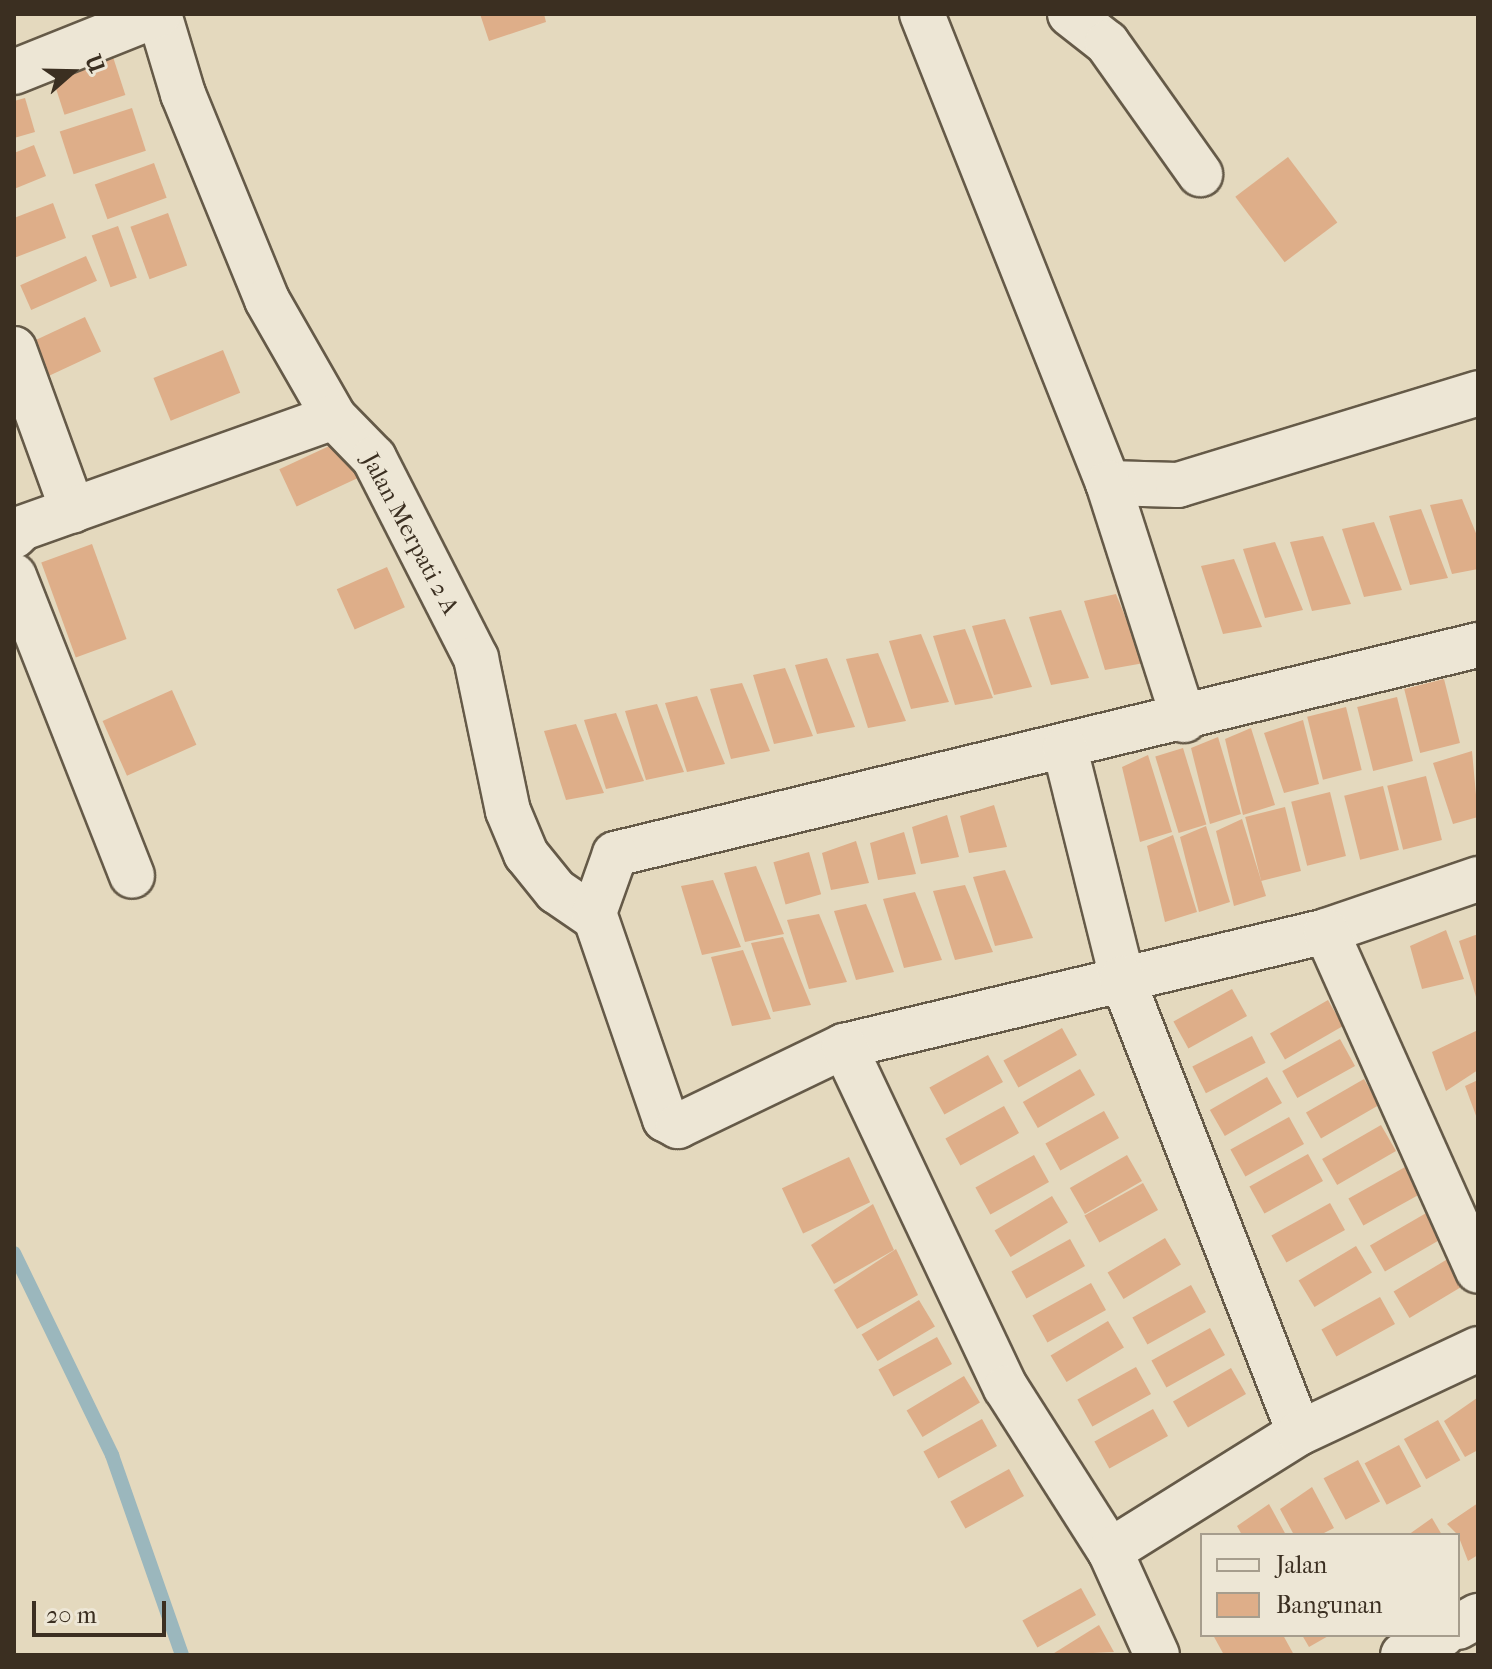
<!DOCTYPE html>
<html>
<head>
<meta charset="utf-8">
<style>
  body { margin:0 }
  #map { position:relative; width:1492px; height:1669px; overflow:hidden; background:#e4d9be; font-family:"IM FELL French Canon",serif }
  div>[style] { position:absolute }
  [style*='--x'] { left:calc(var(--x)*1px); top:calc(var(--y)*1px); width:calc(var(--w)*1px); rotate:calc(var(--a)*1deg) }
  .stream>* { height:14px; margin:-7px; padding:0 7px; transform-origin:7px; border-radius:7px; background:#9bb7bd }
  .building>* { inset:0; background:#deae89; transform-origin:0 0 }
  .roads { filter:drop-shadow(2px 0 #655a48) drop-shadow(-2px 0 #655a48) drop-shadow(0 2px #655a48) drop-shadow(0 -2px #655a48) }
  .minor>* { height:44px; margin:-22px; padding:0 22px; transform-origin:22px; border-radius:22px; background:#ede6d5 }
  span { translate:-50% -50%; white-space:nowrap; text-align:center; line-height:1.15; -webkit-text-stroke:7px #ede6d5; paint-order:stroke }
  .street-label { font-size:24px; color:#3b2f21 }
  .frame { position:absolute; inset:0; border:16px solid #3b2f21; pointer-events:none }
  .legend { position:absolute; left:1200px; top:1533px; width:260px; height:104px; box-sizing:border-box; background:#ede6d5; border:2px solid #a69d8d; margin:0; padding:10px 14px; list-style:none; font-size:24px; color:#3b2f21 }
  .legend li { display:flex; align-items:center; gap:16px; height:40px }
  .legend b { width:40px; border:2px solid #a69d8d }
  .north { position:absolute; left:32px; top:32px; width:80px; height:80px; -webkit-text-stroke:6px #ede6d5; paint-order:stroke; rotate:70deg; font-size:22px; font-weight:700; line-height:32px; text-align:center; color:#3b2f21 }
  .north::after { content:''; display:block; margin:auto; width:28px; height:36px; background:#3b2f21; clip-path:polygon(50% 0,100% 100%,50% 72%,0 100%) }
  .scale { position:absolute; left:32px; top:1601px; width:134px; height:36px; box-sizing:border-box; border:4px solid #3b2f21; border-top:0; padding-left:10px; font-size:24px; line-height:28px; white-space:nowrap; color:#3b2f21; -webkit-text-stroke:6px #ede6d5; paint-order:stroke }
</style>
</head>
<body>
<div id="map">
  <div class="stream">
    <i style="--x:14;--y:1253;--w:225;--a:64.1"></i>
    <i style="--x:112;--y:1455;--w:212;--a:70.7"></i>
  </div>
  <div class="building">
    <i style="clip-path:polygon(480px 14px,544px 14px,546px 22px,489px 41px)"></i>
    <i style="left:113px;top:57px;width:40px;height:64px;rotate:72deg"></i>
    <i style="clip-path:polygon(25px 98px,35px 132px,14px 138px,14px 101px)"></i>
    <i style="left:132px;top:108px;width:45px;height:76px;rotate:72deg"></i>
    <i style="clip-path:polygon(34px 145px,46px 176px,14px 189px,14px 153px)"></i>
    <i style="left:1288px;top:157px;width:82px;height:66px;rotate:53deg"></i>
    <i style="left:154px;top:163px;width:37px;height:63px;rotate:70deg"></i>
    <i style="clip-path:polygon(53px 203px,66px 238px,14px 258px,14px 218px)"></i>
    <i style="left:168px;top:213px;width:56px;height:40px;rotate:70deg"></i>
    <i style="left:118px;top:226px;width:55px;height:28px;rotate:70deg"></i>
    <i style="left:86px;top:256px;width:27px;height:72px;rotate:66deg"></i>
    <i style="left:85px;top:317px;width:38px;height:62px;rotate:65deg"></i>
    <i style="left:223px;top:350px;width:46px;height:75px;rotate:68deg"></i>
    <i style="left:340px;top:441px;width:41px;height:67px;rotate:65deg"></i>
    <i style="clip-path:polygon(1462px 499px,1478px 538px,1478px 569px,1452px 574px,1430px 505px)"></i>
    <i style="clip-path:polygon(1421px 509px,1448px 578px,1410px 585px,1389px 516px)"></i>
    <i style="clip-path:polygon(1374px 522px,1402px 590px,1364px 597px,1342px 529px)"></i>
    <i style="clip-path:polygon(1323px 536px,1351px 604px,1312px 611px,1290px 542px)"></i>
    <i style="clip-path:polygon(1275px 542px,1303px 610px,1265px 618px,1243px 549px)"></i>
    <i style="left:92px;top:544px;width:101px;height:54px;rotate:70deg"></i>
    <i style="clip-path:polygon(1234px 559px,1262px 627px,1223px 634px,1201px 566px)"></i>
    <i style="left:387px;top:567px;width:44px;height:55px;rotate:66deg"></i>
    <i style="clip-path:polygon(1116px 594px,1144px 663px,1105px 670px,1084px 601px)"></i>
    <i style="clip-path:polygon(1061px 610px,1089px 678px,1051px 685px,1029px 617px)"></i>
    <i style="clip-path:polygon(1005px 619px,1032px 687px,994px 695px,972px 626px)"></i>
    <i style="clip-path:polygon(965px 629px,993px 698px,955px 705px,933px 636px)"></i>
    <i style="clip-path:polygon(921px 634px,949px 702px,911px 709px,889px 641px)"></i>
    <i style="clip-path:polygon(878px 653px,906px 721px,868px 728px,846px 659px)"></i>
    <i style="clip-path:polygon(827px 658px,855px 727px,817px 734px,795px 665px)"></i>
    <i style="clip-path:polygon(785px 668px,813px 736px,774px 744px,753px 675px)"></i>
    <i style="left:1444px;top:679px;width:66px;height:41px;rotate:76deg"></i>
    <i style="clip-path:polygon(742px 683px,770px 751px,731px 759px,710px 689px)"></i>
    <i style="left:172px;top:690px;width:60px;height:76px;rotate:66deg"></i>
    <i style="clip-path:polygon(697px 696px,725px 764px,687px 772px,665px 703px)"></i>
    <i style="left:1397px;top:697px;width:66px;height:41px;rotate:76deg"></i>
    <i style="clip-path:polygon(657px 704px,684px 772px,646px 780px,625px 711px)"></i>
    <i style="left:1346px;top:707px;width:65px;height:40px;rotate:76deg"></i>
    <i style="clip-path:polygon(616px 713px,644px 781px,606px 789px,584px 720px)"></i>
    <i style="clip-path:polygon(1303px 720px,1319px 784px,1284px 793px,1264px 733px)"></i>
    <i style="clip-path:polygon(576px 724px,604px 793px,566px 800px,544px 731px)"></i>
    <i style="clip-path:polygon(1251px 728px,1275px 805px,1243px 815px,1225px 739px)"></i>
    <i style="clip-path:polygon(1218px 737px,1241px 814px,1210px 824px,1191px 748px)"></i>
    <i style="left:1183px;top:748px;width:80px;height:29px;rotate:73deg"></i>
    <i style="clip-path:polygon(1472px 751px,1478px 817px,1453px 824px,1433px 763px)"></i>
    <i style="clip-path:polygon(1148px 755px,1172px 832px,1140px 842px,1122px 767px)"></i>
    <i style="left:1426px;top:776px;width:66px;height:40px;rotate:76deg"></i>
    <i style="left:1383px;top:786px;width:66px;height:40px;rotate:76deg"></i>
    <i style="left:1330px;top:792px;width:66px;height:40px;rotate:76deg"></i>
    <i style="clip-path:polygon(994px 805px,1007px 847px,969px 853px,960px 816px)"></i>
    <i style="left:1285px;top:807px;width:66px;height:41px;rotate:76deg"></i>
    <i style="clip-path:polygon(947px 815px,959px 857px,921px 864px,912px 827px)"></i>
    <i style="clip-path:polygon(1242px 819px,1266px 896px,1234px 906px,1216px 831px)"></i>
    <i style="clip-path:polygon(1206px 826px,1230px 902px,1199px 912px,1180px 837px)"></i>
    <i style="clip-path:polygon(904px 832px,916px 874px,878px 880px,870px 843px)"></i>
    <i style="clip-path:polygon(1173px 835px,1197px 912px,1165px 922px,1147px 846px)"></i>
    <i style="clip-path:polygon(856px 841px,869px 883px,831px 890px,822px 853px)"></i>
    <i style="left:809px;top:852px;width:44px;height:37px;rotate:74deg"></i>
    <i style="clip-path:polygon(756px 866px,784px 934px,745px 942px,724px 873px)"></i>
    <i style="clip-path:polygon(1005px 870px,1033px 938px,995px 946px,973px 877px)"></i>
    <i style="clip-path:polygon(713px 880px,741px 947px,702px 955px,681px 886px)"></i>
    <i style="clip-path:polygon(965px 885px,993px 952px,955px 960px,933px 891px)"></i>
    <i style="clip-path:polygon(915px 892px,942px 960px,904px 968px,883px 899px)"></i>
    <i style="clip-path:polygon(866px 904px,894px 972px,856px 980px,834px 911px)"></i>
    <i style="clip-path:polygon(819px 914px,847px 982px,809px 989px,787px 920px)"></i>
    <i style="clip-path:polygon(1446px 930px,1464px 979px,1422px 989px,1410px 946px)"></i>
    <i style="clip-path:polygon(1478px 934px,1478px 1000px,1477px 1000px,1459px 941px)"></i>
    <i style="clip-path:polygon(783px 937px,811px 1005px,773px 1012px,751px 943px)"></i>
    <i style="clip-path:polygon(743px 950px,771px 1019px,732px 1026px,711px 957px)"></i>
    <i style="left:1232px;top:989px;width:31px;height:67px;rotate:61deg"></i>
    <i style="left:1328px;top:1000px;width:30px;height:67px;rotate:60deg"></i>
    <i style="left:1062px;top:1028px;width:31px;height:67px;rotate:61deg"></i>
    <i style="clip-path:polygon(1478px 1030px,1478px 1070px,1446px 1091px,1432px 1052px)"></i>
    <i style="left:1252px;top:1036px;width:30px;height:67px;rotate:63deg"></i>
    <i style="left:1340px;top:1039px;width:31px;height:66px;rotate:61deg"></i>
    <i style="left:988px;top:1055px;width:31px;height:67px;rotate:61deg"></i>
    <i style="left:1080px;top:1069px;width:30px;height:66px;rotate:60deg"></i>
    <i style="left:1267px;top:1077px;width:30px;height:66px;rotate:60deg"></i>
    <i style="left:1364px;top:1079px;width:30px;height:67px;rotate:60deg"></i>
    <i style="clip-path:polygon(1478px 1080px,1478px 1121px,1465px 1086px)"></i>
    <i style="left:1004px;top:1106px;width:31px;height:67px;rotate:61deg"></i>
    <i style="left:1104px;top:1111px;width:31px;height:67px;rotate:61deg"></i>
    <i style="left:1289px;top:1117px;width:31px;height:67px;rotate:61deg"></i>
    <i style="left:1381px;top:1125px;width:30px;height:68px;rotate:60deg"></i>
    <i style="left:1308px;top:1154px;width:31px;height:67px;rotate:61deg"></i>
    <i style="left:1034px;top:1155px;width:31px;height:67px;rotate:61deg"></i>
    <i style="left:1127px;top:1155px;width:30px;height:66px;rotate:60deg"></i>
    <i style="left:849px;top:1157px;width:50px;height:74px;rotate:65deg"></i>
    <i style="left:1407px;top:1166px;width:31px;height:67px;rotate:61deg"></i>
    <i style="left:1143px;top:1183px;width:31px;height:67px;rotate:61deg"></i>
    <i style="left:1052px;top:1196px;width:31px;height:67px;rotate:59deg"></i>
    <i style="left:1330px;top:1203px;width:31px;height:67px;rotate:61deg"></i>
    <i style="clip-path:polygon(873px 1204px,894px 1250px,834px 1284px,811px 1245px)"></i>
    <i style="left:1428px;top:1212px;width:30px;height:67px;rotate:60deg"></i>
    <i style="left:1165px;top:1238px;width:31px;height:67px;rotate:59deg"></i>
    <i style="left:1070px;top:1239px;width:31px;height:67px;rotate:61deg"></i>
    <i style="left:1356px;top:1246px;width:31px;height:67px;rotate:59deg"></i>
    <i style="clip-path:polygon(896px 1249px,918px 1295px,857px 1329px,834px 1290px)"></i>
    <i style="left:1451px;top:1257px;width:31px;height:67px;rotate:59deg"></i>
    <i style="left:1091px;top:1283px;width:31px;height:67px;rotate:61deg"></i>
    <i style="left:1191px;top:1285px;width:31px;height:67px;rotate:61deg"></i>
    <i style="left:1380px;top:1297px;width:31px;height:67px;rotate:61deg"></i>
    <i style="left:919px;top:1300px;width:31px;height:67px;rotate:59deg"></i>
    <i style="left:1108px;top:1321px;width:31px;height:67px;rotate:59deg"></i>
    <i style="left:1210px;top:1328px;width:31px;height:67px;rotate:61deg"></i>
    <i style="left:937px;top:1337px;width:31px;height:67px;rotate:61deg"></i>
    <i style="left:1136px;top:1367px;width:31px;height:67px;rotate:61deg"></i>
    <i style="left:1231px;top:1368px;width:30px;height:67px;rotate:60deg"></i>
    <i style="left:964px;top:1376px;width:31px;height:67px;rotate:59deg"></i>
    <i style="clip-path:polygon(1477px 1398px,1478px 1450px,1465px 1457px,1444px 1421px)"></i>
    <i style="left:1153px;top:1409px;width:31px;height:67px;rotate:61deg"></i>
    <i style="left:982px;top:1419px;width:31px;height:67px;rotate:61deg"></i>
    <i style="left:1438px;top:1420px;width:46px;height:39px;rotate:61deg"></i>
    <i style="left:1399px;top:1445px;width:47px;height:39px;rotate:62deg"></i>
    <i style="left:1358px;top:1460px;width:47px;height:39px;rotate:62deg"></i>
    <i style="left:1009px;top:1469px;width:31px;height:67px;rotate:61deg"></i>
    <i style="clip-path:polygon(1312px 1487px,1334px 1528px,1320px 1535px,1294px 1535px,1280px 1509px)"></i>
    <i style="clip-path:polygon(1478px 1503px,1478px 1555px,1468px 1561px,1458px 1535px,1447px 1524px)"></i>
    <i style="clip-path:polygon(1269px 1504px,1286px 1535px,1242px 1535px,1237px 1526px)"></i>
    <i style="clip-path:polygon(1432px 1518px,1442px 1535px,1408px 1535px)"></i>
    <i style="left:1081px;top:1588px;width:31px;height:67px;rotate:61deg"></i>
    <i style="clip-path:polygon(1099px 1625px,1114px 1652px,1051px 1655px)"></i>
    <i style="clip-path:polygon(1213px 1635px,1283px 1635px,1294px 1655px,1224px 1655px)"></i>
    <i style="clip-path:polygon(1302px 1635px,1330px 1635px,1309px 1647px)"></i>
  </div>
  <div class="roads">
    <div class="minor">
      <i style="--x:159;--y:14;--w:84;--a:73.3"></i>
      <i style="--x:183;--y:94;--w:222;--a:67.8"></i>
      <i style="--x:267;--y:300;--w:135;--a:60.2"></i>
      <i style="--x:334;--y:417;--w:57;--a:45.7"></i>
      <i style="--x:374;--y:458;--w:225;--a:63"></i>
      <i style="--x:476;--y:658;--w:156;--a:78.2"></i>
      <i style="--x:508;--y:811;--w:47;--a:67.3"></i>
      <i style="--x:526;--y:854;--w:48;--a:51"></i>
      <i style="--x:556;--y:891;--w:46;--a:34.4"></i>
      <i style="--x:922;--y:14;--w:505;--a:68.37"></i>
      <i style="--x:1108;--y:483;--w:70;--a:1.6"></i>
      <i style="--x:1178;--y:485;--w:314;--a:-17"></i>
      <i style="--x:1070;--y:14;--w:47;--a:38.1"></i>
      <i style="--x:1107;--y:43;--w:161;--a:54.6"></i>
      <i style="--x:14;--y:72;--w:156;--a:-21.8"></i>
      <i style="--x:14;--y:349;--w:172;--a:70"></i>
      <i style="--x:1108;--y:483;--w:249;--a:72.2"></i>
      <i style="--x:14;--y:536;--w:11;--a:-45"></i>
      <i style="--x:22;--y:528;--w:331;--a:-19.6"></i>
      <i style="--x:14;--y:576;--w:322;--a:68.5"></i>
      <i style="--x:1478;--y:645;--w:888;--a:166.39"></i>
      <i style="--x:615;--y:854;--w:63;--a:109.6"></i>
      <i style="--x:594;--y:913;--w:218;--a:71"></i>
      <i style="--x:665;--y:1119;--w:15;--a:28"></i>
      <i style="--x:678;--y:1126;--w:184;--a:-25.7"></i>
      <i style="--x:844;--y:1046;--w:496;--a:-13.4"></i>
      <i style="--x:1326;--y:931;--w:161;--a:-18.9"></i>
      <i style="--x:1065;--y:749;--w:236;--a:76"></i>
      <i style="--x:1122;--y:978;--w:488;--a:68.7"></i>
      <i style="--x:1326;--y:931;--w:372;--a:65.9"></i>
      <i style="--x:844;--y:1046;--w:378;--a:64.7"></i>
      <i style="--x:1006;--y:1388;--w:193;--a:57.5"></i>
      <i style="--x:1110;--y:1551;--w:114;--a:65.7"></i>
      <i style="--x:1110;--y:1551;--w:223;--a:-32"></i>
      <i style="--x:1299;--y:1433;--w:198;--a:-25.1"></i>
      <i style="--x:1458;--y:1627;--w:23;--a:-29"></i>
      <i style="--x:1403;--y:1655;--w:44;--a:-27.1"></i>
    </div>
  </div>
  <div class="street-label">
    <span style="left:410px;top:534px;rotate:62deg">Jalan Merpati 2 A</span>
  </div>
  <div class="frame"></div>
  <ul class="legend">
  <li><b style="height:10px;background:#ede6d5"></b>Jalan</li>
  <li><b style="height:22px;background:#deae89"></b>Bangunan</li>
  </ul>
  <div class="north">U</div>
  <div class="scale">20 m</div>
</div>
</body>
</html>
